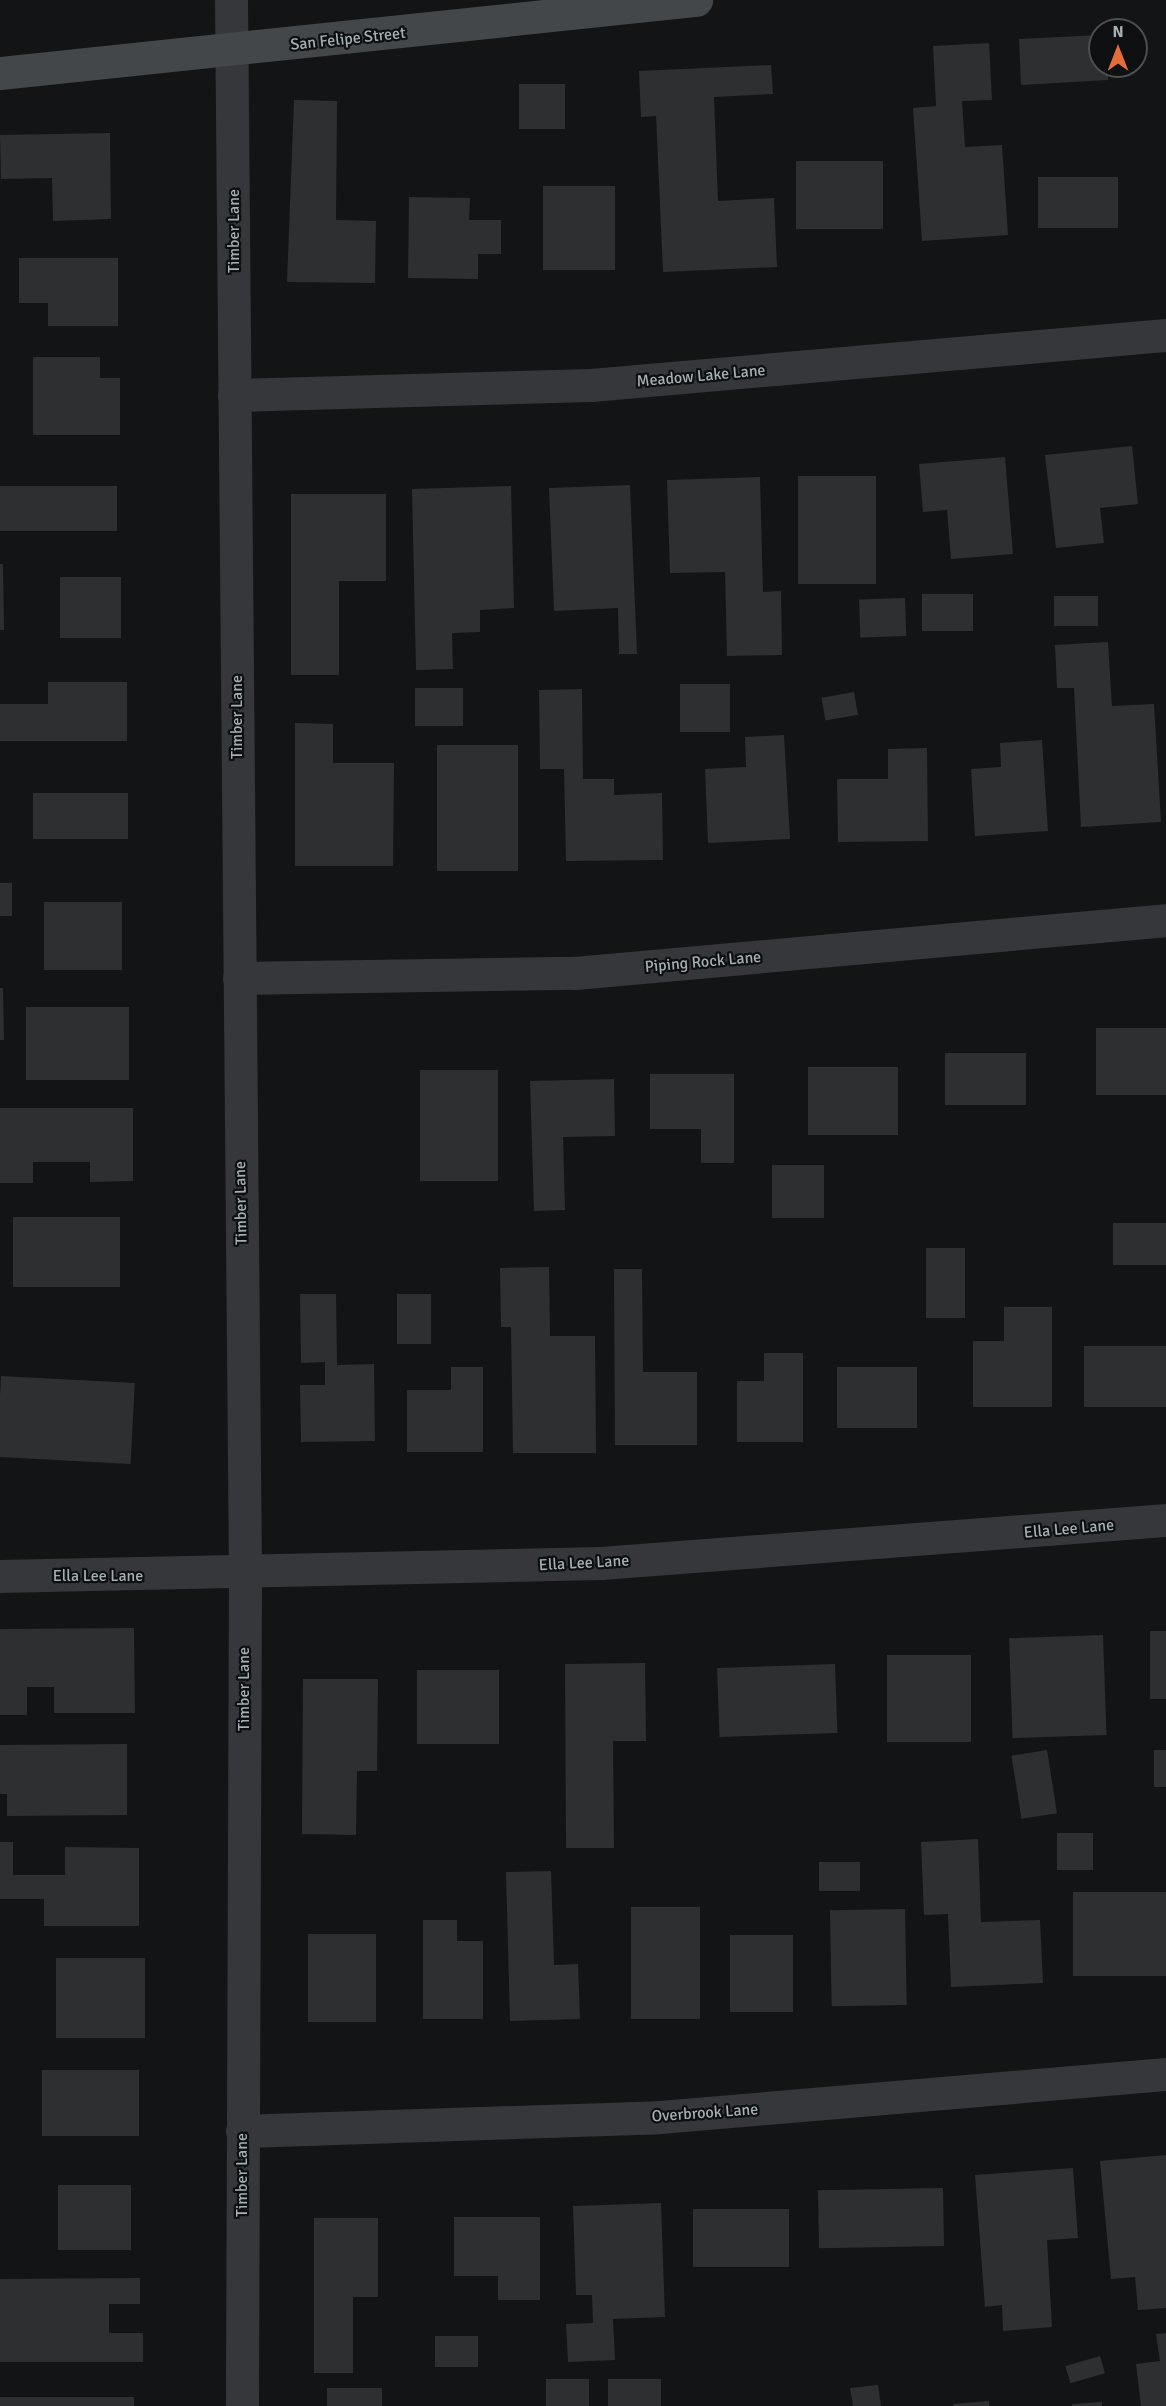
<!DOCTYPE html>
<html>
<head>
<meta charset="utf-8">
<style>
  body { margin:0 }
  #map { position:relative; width:1166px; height:2406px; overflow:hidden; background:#131415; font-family:Signika,sans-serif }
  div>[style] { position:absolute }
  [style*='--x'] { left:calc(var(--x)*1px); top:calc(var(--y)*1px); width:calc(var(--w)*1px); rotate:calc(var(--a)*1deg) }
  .building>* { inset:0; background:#2e2f31; transform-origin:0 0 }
  .minor>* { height:33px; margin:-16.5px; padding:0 16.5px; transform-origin:16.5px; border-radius:16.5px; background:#35373a }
  .secondary>* { height:33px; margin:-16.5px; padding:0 16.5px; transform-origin:16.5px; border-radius:16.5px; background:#434749 }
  span { translate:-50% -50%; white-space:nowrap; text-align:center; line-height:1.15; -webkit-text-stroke:4.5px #0e0f10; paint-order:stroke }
  .street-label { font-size:16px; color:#a6b0b4 }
  .north { position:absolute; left:1088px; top:18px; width:60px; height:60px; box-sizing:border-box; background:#0e0f10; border:2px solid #4b4f52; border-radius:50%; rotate:0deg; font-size:16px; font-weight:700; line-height:24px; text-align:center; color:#a6b0b4 }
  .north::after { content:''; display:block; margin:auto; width:21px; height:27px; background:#e56c3b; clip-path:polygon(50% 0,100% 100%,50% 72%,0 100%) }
</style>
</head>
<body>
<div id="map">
  <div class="building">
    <i style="clip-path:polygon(1100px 35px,1100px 66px,1108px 66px,1108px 80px,1021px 85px,1019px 39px)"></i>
    <i style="clip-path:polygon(989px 43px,992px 100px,962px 101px,965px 147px,1002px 145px,1008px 235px,922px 241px,913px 108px,936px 106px,933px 46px)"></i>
    <i style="clip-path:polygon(771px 65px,773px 94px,714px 97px,718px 201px,774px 198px,777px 267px,663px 272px,656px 116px,641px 117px,639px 71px)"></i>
    <i style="left:519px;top:84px;width:46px;height:45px"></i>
    <i style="clip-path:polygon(294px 100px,337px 101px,336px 220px,376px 221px,375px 283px,287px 282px)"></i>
    <i style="clip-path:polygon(110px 133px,111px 219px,53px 221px,52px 178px,1px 179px,0 135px)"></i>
    <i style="left:796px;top:161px;width:87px;height:68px"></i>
    <i style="left:1038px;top:177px;width:80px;height:51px"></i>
    <i style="left:543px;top:186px;width:72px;height:84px"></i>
    <i style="clip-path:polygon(409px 197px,470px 198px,469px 220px,501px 220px,501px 254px,478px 254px,478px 279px,408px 278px)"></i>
    <i style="clip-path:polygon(19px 258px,118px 258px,118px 326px,48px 326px,48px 303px,19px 303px)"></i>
    <i style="clip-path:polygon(33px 357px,100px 357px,100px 378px,120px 378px,120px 435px,33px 435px)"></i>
    <i style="clip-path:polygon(1132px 446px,1138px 504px,1100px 508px,1104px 543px,1056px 548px,1045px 455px)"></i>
    <i style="clip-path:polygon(1005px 457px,1013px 554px,951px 559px,947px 510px,923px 512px,919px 464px)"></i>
    <i style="left:798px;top:476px;width:78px;height:108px"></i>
    <i style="clip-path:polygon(760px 477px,763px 592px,781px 591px,782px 655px,727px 656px,725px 572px,670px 573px,667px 480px)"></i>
    <i style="clip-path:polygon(630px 485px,637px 654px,619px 654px,618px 608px,554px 611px,549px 488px)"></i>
    <i style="left:0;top:486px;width:117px;height:45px"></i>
    <i style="clip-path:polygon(511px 486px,514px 608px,480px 610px,480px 632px,452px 633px,453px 669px,416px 670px,412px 489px)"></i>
    <i style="clip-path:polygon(291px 494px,386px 494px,386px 581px,339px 581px,339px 675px,291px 675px)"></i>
    <i style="clip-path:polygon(0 564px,3px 564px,4px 630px,0 630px)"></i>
    <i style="left:60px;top:577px;width:61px;height:61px"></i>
    <i style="left:922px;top:594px;width:51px;height:37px"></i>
    <i style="left:1054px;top:596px;width:44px;height:30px"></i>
    <i style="left:905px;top:598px;width:38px;height:46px;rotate:88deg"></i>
    <i style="clip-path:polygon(1108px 642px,1112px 706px,1154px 704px,1161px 822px,1081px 827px,1074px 688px,1057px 688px,1055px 645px)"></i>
    <i style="clip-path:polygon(48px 682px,127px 682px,127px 741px,0 741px,0 704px,48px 704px)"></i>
    <i style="left:680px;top:684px;width:50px;height:48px"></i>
    <i style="left:415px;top:688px;width:48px;height:38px"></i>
    <i style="clip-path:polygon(582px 689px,583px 779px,614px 779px,614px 795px,662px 793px,663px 860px,566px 861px,564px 769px,540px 769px,539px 690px)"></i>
    <i style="left:854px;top:692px;width:23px;height:33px;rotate:80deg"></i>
    <i style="clip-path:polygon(295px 723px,333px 724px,333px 763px,394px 763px,393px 866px,295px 866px)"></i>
    <i style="clip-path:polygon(784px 735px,790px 839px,708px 843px,705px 769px,746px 767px,745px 737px)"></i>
    <i style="clip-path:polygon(1042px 740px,1048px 831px,975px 836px,971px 769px,1001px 767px,1000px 743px)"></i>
    <i style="left:518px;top:745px;width:126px;height:81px;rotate:90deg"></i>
    <i style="clip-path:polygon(927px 748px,928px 841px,838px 842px,837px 779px,888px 779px,888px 749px)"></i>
    <i style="left:33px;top:793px;width:95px;height:46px"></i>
    <i style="left:0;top:883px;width:12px;height:33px"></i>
    <i style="left:44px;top:902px;width:78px;height:68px"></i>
    <i style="clip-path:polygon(0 988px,3px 988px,4px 1040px,0 1040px)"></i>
    <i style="left:26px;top:1007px;width:103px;height:73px"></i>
    <i style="left:1096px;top:1028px;width:70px;height:67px"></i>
    <i style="left:945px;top:1053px;width:81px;height:52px"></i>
    <i style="left:808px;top:1067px;width:90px;height:68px"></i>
    <i style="left:420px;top:1070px;width:78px;height:111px"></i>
    <i style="clip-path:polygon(650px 1074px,734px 1074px,734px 1163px,701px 1163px,701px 1129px,650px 1129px)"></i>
    <i style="clip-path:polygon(614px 1079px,615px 1136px,563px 1137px,565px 1210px,534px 1211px,530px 1081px)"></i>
    <i style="clip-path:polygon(0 1108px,133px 1108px,133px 1181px,90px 1182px,90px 1162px,33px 1162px,33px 1183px,0 1183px)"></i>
    <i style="left:772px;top:1165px;width:52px;height:53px"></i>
    <i style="left:13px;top:1217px;width:107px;height:70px"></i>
    <i style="left:1113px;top:1223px;width:53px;height:42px"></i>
    <i style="left:926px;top:1248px;width:39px;height:70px"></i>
    <i style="clip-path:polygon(549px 1267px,550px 1336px,595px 1336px,596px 1453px,513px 1453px,511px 1327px,501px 1327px,500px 1268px)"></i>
    <i style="clip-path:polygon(614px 1269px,642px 1269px,643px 1372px,697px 1372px,697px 1445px,615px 1445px)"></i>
    <i style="clip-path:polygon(300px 1294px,336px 1294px,337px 1365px,374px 1364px,375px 1441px,301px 1442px,300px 1385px,325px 1385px,325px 1362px,301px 1363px)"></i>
    <i style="left:397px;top:1294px;width:34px;height:50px"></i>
    <i style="clip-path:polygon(1004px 1307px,1052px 1307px,1052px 1407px,973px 1407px,973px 1341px,1004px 1341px)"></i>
    <i style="left:1084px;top:1346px;width:82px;height:61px"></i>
    <i style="clip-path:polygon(764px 1353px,803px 1353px,803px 1442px,737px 1442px,737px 1381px,764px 1381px)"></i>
    <i style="clip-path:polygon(451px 1367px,483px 1367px,483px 1452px,407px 1452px,407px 1390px,451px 1390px)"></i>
    <i style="left:837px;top:1367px;width:80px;height:61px"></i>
    <i style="left:1px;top:1376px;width:134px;height:81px;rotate:3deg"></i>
    <i style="clip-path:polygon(134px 1628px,135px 1713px,54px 1713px,54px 1687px,27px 1687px,27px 1715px,0 1715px,0 1629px)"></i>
    <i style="left:1166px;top:1631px;width:68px;height:16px;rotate:90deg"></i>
    <i style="left:1103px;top:1635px;width:100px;height:94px;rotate:88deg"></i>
    <i style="left:887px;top:1655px;width:84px;height:87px"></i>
    <i style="clip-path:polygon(645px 1663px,646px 1741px,613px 1741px,614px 1848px,566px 1848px,565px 1664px)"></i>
    <i style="left:835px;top:1664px;width:69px;height:118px;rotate:88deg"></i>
    <i style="left:417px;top:1670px;width:82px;height:74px"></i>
    <i style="clip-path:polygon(303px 1679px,378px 1679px,377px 1771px,357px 1771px,356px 1835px,302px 1834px)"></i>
    <i style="clip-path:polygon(127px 1744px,127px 1815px,7px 1816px,7px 1794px,0 1794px,0 1745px)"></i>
    <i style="left:1047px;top:1750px;width:64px;height:36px;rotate:81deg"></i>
    <i style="left:1154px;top:1750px;width:12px;height:37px"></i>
    <i style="left:1057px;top:1833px;width:36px;height:37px"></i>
    <i style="clip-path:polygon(978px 1839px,981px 1922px,1040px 1920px,1043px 1983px,951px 1987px,948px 1914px,924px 1915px,921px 1842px)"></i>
    <i style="clip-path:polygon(0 1842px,13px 1842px,13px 1875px,65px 1875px,65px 1847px,139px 1848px,139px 1926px,44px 1926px,44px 1899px,0 1899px)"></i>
    <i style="left:819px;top:1862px;width:41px;height:29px"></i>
    <i style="clip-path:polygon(551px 1871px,554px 1965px,578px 1964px,580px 2019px,510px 2021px,506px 1872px)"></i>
    <i style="left:1166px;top:1892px;width:84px;height:93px;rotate:90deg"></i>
    <i style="left:631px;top:1907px;width:69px;height:112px"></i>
    <i style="left:905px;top:1909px;width:96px;height:75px;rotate:89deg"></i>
    <i style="clip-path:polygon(423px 1920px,457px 1920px,457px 1941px,483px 1941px,483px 2019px,423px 2019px)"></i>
    <i style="left:308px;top:1934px;width:68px;height:88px"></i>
    <i style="left:730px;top:1935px;width:63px;height:77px"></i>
    <i style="left:56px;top:1958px;width:89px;height:80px"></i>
    <i style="left:42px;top:2070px;width:97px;height:66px"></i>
    <i style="clip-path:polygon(1166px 2155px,1166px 2308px,1138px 2310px,1135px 2277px,1111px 2279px,1100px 2161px)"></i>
    <i style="clip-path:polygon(1073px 2168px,1078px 2238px,1047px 2240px,1052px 2327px,1003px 2331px,1002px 2305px,985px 2307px,975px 2175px)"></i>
    <i style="left:58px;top:2185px;width:73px;height:65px"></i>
    <i style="left:943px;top:2188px;width:58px;height:125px;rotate:89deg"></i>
    <i style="clip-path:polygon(661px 2203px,665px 2317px,613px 2319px,615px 2360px,568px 2362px,566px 2324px,593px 2323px,592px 2295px,576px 2295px,573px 2206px)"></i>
    <i style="left:693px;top:2209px;width:96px;height:58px"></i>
    <i style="clip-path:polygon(454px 2217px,540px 2217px,540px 2300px,498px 2300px,498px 2276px,454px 2276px)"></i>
    <i style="clip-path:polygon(314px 2218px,378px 2218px,378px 2297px,353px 2297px,353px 2373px,314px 2373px)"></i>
    <i style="clip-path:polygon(140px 2278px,140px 2304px,109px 2304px,109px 2333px,143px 2333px,143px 2362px,0 2362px,0 2279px)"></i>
    <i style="clip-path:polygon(1166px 2333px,1166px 2406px,1141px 2406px,1136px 2364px,1160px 2361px,1156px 2334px)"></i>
    <i style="left:435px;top:2336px;width:43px;height:31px"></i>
    <i style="left:1100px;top:2356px;width:18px;height:36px;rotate:74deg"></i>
    <i style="left:589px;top:2379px;width:27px;height:43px;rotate:90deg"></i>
    <i style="left:608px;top:2379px;width:53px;height:27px"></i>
    <i style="clip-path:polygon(878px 2385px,881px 2406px,853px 2406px,850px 2388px)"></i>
    <i style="left:382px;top:2388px;width:18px;height:55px;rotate:90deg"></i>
    <i style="left:134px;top:2397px;width:9px;height:134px;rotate:90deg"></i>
    <i style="clip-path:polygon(989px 2401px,989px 2406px,954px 2406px,953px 2404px)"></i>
    <i style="clip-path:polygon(1102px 2402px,1102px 2406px,1072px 2406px,1072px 2404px)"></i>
  </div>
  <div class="minor">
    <i style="--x:231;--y:0;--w:1575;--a:89.49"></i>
    <i style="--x:245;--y:1575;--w:831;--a:90.21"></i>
    <i style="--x:234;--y:395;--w:357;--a:-1.6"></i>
    <i style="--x:591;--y:385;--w:577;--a:-4.97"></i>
    <i style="--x:239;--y:978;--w:336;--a:-0.9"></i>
    <i style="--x:575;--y:973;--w:593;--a:-5.12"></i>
    <i style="--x:0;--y:1576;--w:601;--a:-1.24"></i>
    <i style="--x:601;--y:1563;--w:567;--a:-4.35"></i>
    <i style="--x:242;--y:2131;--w:418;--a:-1.9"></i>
    <i style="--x:660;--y:2117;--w:508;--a:-4.86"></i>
  </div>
  <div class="secondary">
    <i style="--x:0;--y:73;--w:700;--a:-5.99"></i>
  </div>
  <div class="street-label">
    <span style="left:348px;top:39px;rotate:-6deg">San Felipe Street</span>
    <span style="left:234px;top:231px;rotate:-90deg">Timber Lane</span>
    <span style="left:701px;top:376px;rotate:-5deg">Meadow Lake Lane</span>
    <span style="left:237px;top:717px;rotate:-90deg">Timber Lane</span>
    <span style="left:703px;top:962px;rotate:-5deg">Piping Rock Lane</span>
    <span style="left:241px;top:1203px;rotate:-91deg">Timber Lane</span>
    <span style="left:1069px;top:1529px;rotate:-5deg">Ella Lee Lane</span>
    <span style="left:584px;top:1563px;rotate:-3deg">Ella Lee Lane</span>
    <span style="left:98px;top:1576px">Ella Lee Lane</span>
    <span style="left:244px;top:1689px;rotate:-90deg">Timber Lane</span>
    <span style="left:705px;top:2113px;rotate:-4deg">Overbrook Lane</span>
    <span style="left:242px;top:2175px;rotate:-90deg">Timber Lane</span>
  </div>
  <div class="north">N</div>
</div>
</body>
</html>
